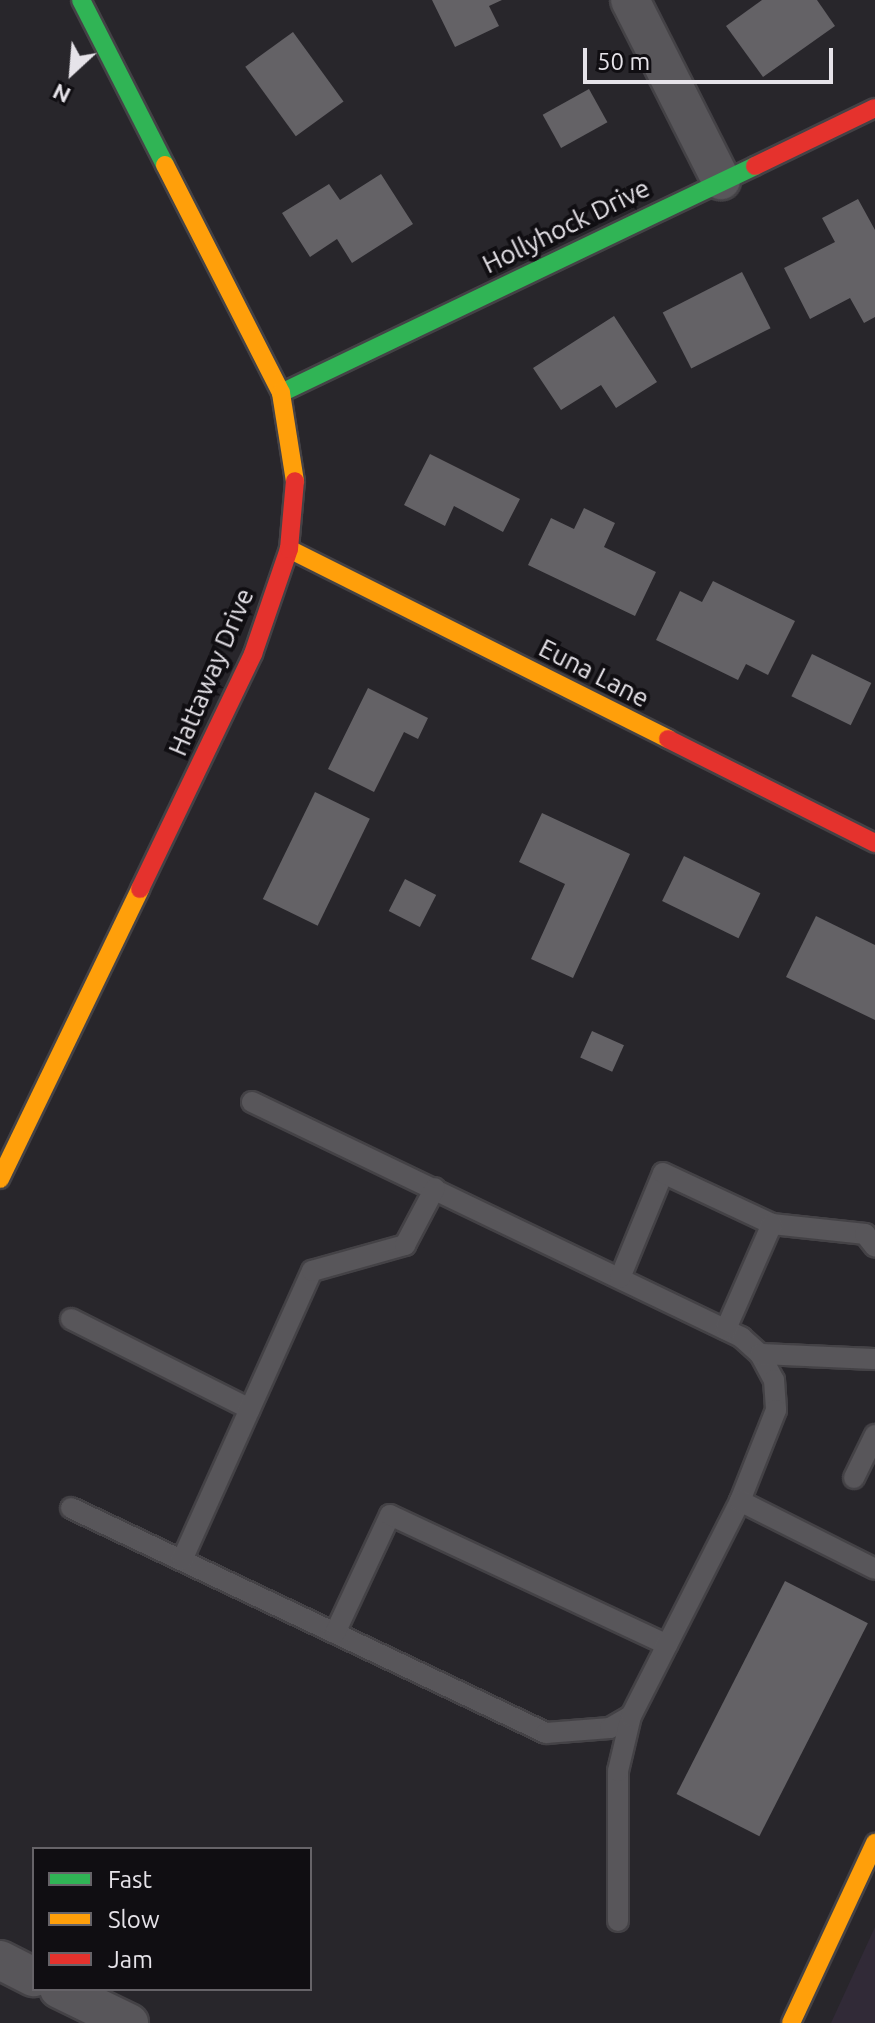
<!DOCTYPE html>
<html>
<head>
<meta charset="utf-8">
<style>
  body { margin:0 }
  #map { position:relative; width:875px; height:2023px; overflow:hidden; background:#28262b; font-family:Ubuntu,sans-serif }
  div>[style] { position:absolute }
  [style*='--x'] { left:calc(var(--x)*1px); top:calc(var(--y)*1px); width:calc(var(--w)*1px); rotate:calc(var(--a)*1deg) }
  .built>* { inset:0; background:#312a37 }
  .building>* { inset:0; background:#646266; transform-origin:0 0 }
  .roads { filter:drop-shadow(2px 0 #444246) drop-shadow(-2px 0 #444246) drop-shadow(0 2px #444246) drop-shadow(0 -2px #444246) }
  .lane>* { height:20px; margin:-10px; padding:0 10px; transform-origin:10px; border-radius:10px; background:#58565a }
  .street>* { height:38px; margin:-19px; padding:0 19px; transform-origin:19px; border-radius:19px; background:#58565a }
  .fast>* { height:18px; margin:-9px; padding:0 9px; transform-origin:9px; border-radius:9px; background:#30b455 }
  .slow>* { height:18px; margin:-9px; padding:0 9px; transform-origin:9px; border-radius:9px; background:#ff9f0a }
  .jam>* { height:18px; margin:-9px; padding:0 9px; transform-origin:9px; border-radius:9px; background:#e5322d }
  span { translate:-50% -50%; white-space:nowrap; text-align:center; line-height:1.15; -webkit-text-stroke:8px #100e12; paint-order:stroke }
  .street-label { font-size:26px; color:#e6e3e9 }
  .legend { position:absolute; left:32px; top:1847px; width:280px; height:144px; box-sizing:border-box; background:#100e12; border:2px solid #666368; margin:0; padding:10px 14px; list-style:none; font-size:24px; color:#e6e3e9 }
  .legend li { display:flex; align-items:center; gap:16px; height:40px }
  .legend b { width:40px; border:2px solid #666368 }
  .north { position:absolute; left:32px; top:32px; width:80px; height:80px; -webkit-text-stroke:6px #100e12; paint-order:stroke; rotate:206deg; font-size:22px; font-weight:700; line-height:32px; text-align:center; color:#e6e3e9 }
  .north::after { content:''; display:block; margin:auto; width:28px; height:36px; background:#e6e3e9; clip-path:polygon(50% 0,100% 100%,50% 72%,0 100%) }
  .scale { position:absolute; left:583px; top:48px; width:250px; height:36px; box-sizing:border-box; border:4px solid #e6e3e9; border-top:0; padding-left:10px; font-size:24px; line-height:28px; white-space:nowrap; color:#e6e3e9; -webkit-text-stroke:6px #100e12; paint-order:stroke }
</style>
</head>
<body>
<div id="map">
  <div class="built">
    <i style="clip-path:polygon(875px 1927px,875px 2023px,831px 2023px)"></i>
  </div>
  <div class="building">
    <i style="clip-path:polygon(432px 0,502px 0,489px 6px,499px 26px,455px 47px)"></i>
    <i style="clip-path:polygon(762px 0,817px 0,835px 26px,763px 77px,726px 26px)"></i>
    <i style="left:293px;top:32px;width:86px;height:59px;rotate:54deg"></i>
    <i style="left:589px;top:89px;width:38px;height:53px;rotate:61deg"></i>
    <i style="clip-path:polygon(381px 174px,413px 224px,352px 263px,337px 239px,310px 257px,282px 213px,329px 184px,340px 200px)"></i>
    <i style="clip-path:polygon(858px 199px,875px 230px,875px 317px,864px 323px,850px 298px,810px 319px,784px 268px,835px 242px,822px 218px)"></i>
    <i style="left:742px;top:272px;width:63px;height:89px;rotate:63deg"></i>
    <i style="clip-path:polygon(614px 316px,657px 382px,616px 408px,601px 385px,561px 410px,533px 368px)"></i>
    <i style="clip-path:polygon(430px 454px,520px 499px,503px 532px,454px 506px,445px 526px,404px 505px)"></i>
    <i style="clip-path:polygon(584px 508px,615px 523px,604px 547px,656px 572px,635px 616px,528px 565px,551px 518px,574px 529px)"></i>
    <i style="clip-path:polygon(713px 581px,795px 621px,768px 675px,746px 664px,738px 680px,656px 640px,680px 591px,702px 602px)"></i>
    <i style="left:812px;top:654px;width:66px;height:47px;rotate:26deg"></i>
    <i style="clip-path:polygon(368px 688px,428px 718px,418px 739px,404px 732px,374px 792px,328px 769px)"></i>
    <i style="left:315px;top:792px;width:61px;height:119px;rotate:26deg"></i>
    <i style="clip-path:polygon(542px 813px,630px 854px,573px 978px,531px 959px,565px 884px,519px 862px)"></i>
    <i style="left:684px;top:856px;width:85px;height:50px;rotate:26deg"></i>
    <i style="left:405px;top:879px;width:35px;height:36px;rotate:27deg"></i>
    <i style="clip-path:polygon(816px 916px,875px 945px,875px 1020px,786px 977px)"></i>
    <i style="left:592px;top:1031px;width:35px;height:29px;rotate:24deg"></i>
    <i style="left:785px;top:1581px;width:93px;height:239px;rotate:27deg"></i>
  </div>
  <div class="roads">
    <div class="lane">
      <i style="--x:252;--y:1102;--w:543;--a:25.67"></i>
      <i style="--x:741;--y:1337;--w:25;--a:42"></i>
      <i style="--x:760;--y:1354;--w:30;--a:62"></i>
      <i style="--x:774;--y:1380;--w:30;--a:86"></i>
      <i style="--x:776;--y:1410;--w:98;--a:111.6"></i>
      <i style="--x:772;--y:1224;--w:94;--a:6.1"></i>
      <i style="--x:865;--y:1234;--w:16;--a:52"></i>
      <i style="--x:620;--y:1278;--w:113;--a:-67.7"></i>
      <i style="--x:663;--y:1173;--w:120;--a:25.1"></i>
      <i style="--x:772;--y:1224;--w:115;--a:113.7"></i>
      <i style="--x:71;--y:1319;--w:200;--a:26.7"></i>
      <i style="--x:760;--y:1354;--w:115;--a:2.5"></i>
      <i style="--x:854;--y:1478;--w:48;--a:-64"></i>
      <i style="--x:71;--y:1508;--w:526;--a:25.35"></i>
      <i style="--x:546;--y:1733;--w:64;--a:-4.5"></i>
      <i style="--x:610;--y:1728;--w:24;--a:-30"></i>
      <i style="--x:182;--y:1560;--w:317;--a:-65.8"></i>
      <i style="--x:312;--y:1271;--w:97;--a:-15.6"></i>
      <i style="--x:405;--y:1245;--w:64;--a:-62.2"></i>
      <i style="--x:335;--y:1633;--w:130;--a:-65"></i>
      <i style="--x:390;--y:1515;--w:306;--a:25.1"></i>
      <i style="--x:618;--y:1921;--w:150;--a:-90"></i>
      <i style="--x:618;--y:1771;--w:57;--a:-76.7"></i>
      <i style="--x:631;--y:1716;--w:241;--a:-63.1"></i>
      <i style="--x:740;--y:1501;--w:151;--a:26.7"></i>
    </div>
    <div class="street">
      <i style="--x:630;--y:0;--w:202;--a:63.2"></i>
      <i style="--x:0;--y:1960;--w:38;--a:27"></i>
      <i style="--x:59;--y:1989;--w:78;--a:25.9"></i>
    </div>
    <div class="fast">
      <i style="--x:81;--y:0;--w:185;--a:63"></i>
      <i style="--x:281;--y:393;--w:526;--a:-25.59"></i>
    </div>
    <div class="slow">
      <i style="--x:165;--y:165;--w:256;--a:63"></i>
      <i style="--x:281;--y:393;--w:89;--a:81"></i>
      <i style="--x:289;--y:549;--w:424;--a:26.6"></i>
      <i style="--x:0;--y:1179;--w:322;--a:-64.2"></i>
      <i style="--x:791;--y:2023;--w:199;--a:-65"></i>
    </div>
    <div class="jam">
      <i style="--x:755;--y:166;--w:133;--a:-25.8"></i>
      <i style="--x:668;--y:739;--w:232;--a:26.7"></i>
      <i style="--x:140;--y:889;--w:261;--a:-64.3"></i>
      <i style="--x:253;--y:654;--w:111;--a:-71.1"></i>
      <i style="--x:289;--y:549;--w:68;--a:-85"></i>
    </div>
  </div>
  <div class="street-label">
    <span style="left:566px;top:226px;rotate:-26deg">Hollyhock Drive</span>
    <span style="left:211px;top:672px;rotate:-67deg">Hattaway Drive</span>
    <span style="left:594px;top:673px;rotate:27deg">Euna Lane</span>
  </div>
  <ul class="legend">
  <li><b style="height:10px;background:#30b455"></b>Fast</li>
  <li><b style="height:10px;background:#ff9f0a"></b>Slow</li>
  <li><b style="height:10px;background:#e5322d"></b>Jam</li>
  </ul>
  <div class="north">N</div>
  <div class="scale">50 m</div>
</div>
</body>
</html>
